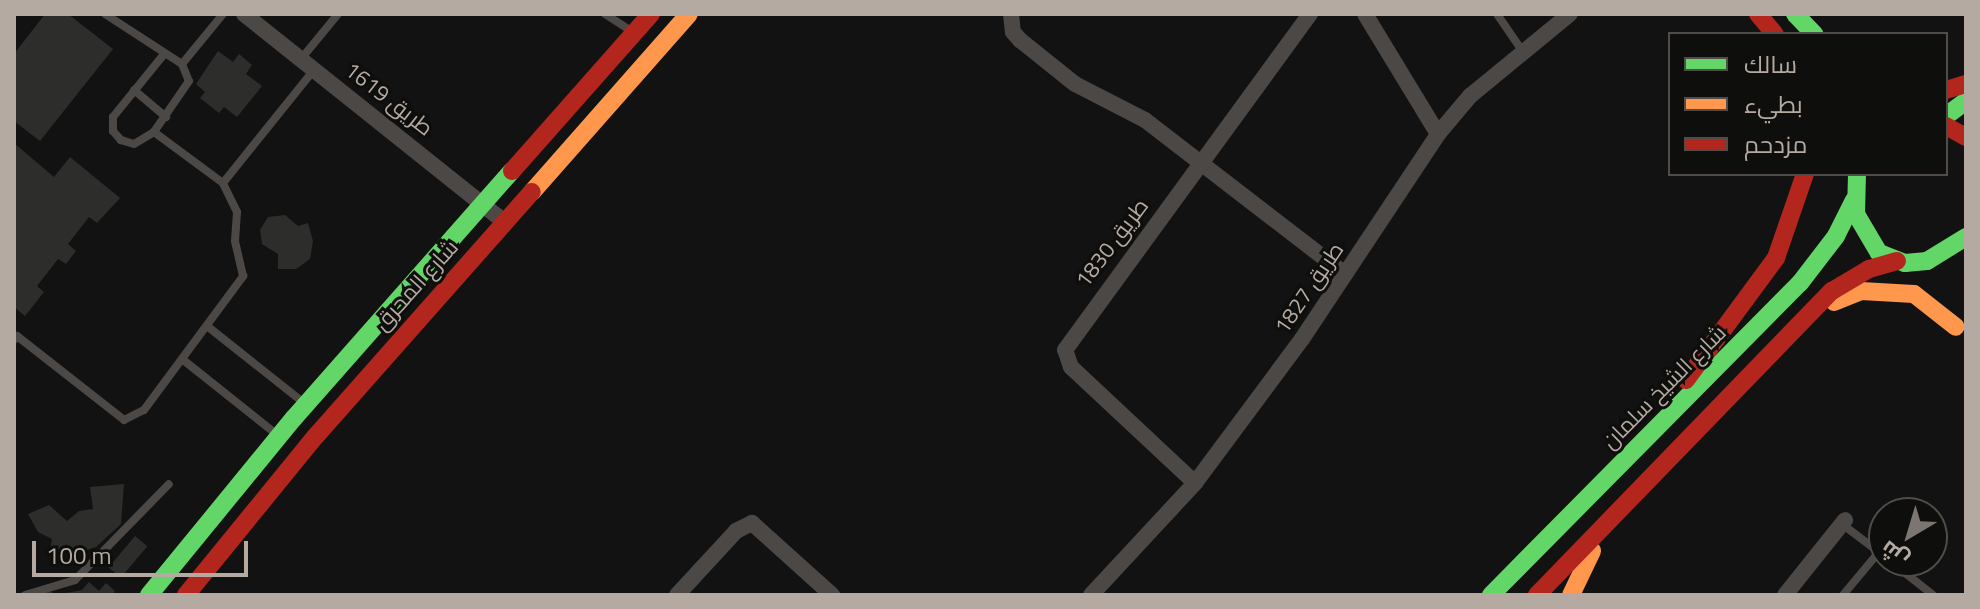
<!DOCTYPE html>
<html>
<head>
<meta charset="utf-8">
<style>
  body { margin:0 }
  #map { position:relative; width:1980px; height:609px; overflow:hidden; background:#121212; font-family:"Titillium Web",Cairo,sans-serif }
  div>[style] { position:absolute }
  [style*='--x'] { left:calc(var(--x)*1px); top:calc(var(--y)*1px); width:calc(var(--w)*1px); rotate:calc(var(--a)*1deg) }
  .building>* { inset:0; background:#2d2d2b; transform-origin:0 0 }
  .lane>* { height:8px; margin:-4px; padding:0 4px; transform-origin:4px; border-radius:4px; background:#4b4846 }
  .street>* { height:16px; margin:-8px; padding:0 8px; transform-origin:8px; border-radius:8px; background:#4b4846 }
  .fast>* { height:18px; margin:-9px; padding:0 9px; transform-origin:9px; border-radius:9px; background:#63d668 }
  .slow>* { height:18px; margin:-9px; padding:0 9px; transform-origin:9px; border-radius:9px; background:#ff974d }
  .jam>* { height:18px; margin:-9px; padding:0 9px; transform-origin:9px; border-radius:9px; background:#b3261e }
  span { translate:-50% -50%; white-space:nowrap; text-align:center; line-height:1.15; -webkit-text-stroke:6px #0e0e0c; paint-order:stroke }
  .street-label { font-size:22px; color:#b5aaa2 }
  .frame { position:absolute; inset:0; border:16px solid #b5aaa2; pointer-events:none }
  .legend { position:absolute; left:1668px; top:32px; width:280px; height:144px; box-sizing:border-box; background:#0e0e0c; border:2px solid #514c48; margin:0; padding:10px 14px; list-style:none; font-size:24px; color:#b5aaa2 }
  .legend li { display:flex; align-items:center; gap:16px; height:40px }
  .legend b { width:40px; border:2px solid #514c48 }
  .north { position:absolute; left:1868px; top:497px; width:80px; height:80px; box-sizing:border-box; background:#0e0e0c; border:2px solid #514c48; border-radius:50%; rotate:218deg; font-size:22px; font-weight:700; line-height:32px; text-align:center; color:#b5aaa2 }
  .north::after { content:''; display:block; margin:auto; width:28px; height:36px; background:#7c7570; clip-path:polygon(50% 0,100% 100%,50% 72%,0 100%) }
  .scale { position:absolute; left:32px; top:541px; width:216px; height:36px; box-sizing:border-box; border:4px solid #b5aaa2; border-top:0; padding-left:10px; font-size:24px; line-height:28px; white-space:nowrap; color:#b5aaa2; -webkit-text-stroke:6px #0e0e0c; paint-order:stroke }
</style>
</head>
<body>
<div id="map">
  <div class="building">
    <i style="clip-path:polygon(45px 14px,68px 14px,113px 49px,40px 141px,14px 121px,14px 54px)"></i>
    <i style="clip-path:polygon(218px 51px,233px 62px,239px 54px,252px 65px,246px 74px,262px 86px,237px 117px,224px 107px,219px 113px,200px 98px,205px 92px,196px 84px)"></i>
    <i style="clip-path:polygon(14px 143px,54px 177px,70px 157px,120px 198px,97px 223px,89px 217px,68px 244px,76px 251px,66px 264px,58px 259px,37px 286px,44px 292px,25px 316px,14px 307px)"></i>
    <i style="clip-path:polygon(285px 215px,298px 226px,308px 223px,313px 241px,310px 259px,296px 269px,278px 269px,278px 254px,262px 244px,260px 230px,268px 217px)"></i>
    <i style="clip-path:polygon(124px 484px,121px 524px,96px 547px,74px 554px,50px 551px,52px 539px,38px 532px,28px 514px,49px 505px,67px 521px,79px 511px,93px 509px,90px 487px)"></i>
    <i style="left:135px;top:536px;width:16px;height:41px;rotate:40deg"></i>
    <i style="clip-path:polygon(89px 582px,99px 591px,106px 583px,115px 591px,112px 595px,40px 595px,47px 588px,55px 595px,82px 590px)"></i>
  </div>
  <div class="lane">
    <i style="--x:105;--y:14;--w:92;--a:33"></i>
    <i style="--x:182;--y:64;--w:65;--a:-50.6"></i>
    <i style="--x:605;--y:14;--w:33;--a:33"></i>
    <i style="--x:1497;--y:14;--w:46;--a:55.6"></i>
    <i style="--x:301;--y:59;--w:58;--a:-50.6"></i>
    <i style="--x:182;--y:64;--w:18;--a:68"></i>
    <i style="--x:189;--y:81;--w:62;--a:124.5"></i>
    <i style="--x:154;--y:132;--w:86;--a:36.5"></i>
    <i style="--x:134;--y:90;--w:42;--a:40.2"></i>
    <i style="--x:154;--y:132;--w:23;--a:149"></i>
    <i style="--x:134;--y:144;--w:14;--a:-163"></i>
    <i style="--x:121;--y:140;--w:12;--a:-132"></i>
    <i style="--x:113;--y:131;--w:14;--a:-90"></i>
    <i style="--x:113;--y:117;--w:82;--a:-50.9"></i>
    <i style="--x:207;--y:326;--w:122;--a:38.4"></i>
    <i style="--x:14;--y:340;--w:5;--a:-53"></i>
    <i style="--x:17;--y:336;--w:136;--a:38.1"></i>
    <i style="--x:124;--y:420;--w:22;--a:-27"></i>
    <i style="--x:144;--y:410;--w:167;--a:-53.5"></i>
    <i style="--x:243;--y:276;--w:36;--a:-103"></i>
    <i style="--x:235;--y:241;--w:29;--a:-86"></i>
    <i style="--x:237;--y:212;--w:32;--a:-116"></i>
    <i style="--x:223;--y:183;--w:145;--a:-51.2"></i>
    <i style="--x:182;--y:359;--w:119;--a:38.5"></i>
    <i style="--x:1842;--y:524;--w:53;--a:37.3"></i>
    <i style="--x:1890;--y:561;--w:55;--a:38.3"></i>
    <i style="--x:25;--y:595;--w:52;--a:-16.7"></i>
    <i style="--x:75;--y:580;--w:134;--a:-45.6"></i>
    <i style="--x:1843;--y:595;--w:56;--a:-50.1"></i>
  </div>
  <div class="street">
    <i style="--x:244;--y:14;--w:334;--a:38.6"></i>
    <i style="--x:1011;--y:14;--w:18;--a:84"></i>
    <i style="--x:1013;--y:32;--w:11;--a:49"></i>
    <i style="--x:1020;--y:40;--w:70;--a:38.7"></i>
    <i style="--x:1075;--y:84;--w:79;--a:27.2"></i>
    <i style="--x:1145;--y:120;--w:252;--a:37.6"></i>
    <i style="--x:1365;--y:14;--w:140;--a:58.7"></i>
    <i style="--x:1195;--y:483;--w:170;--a:-136.9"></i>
    <i style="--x:1071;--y:367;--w:18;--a:-109"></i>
    <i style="--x:1065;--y:350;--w:416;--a:-53.9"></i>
    <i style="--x:677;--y:595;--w:87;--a:-47.3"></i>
    <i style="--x:736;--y:531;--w:18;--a:-27"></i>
    <i style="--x:752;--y:523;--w:108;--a:42"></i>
    <i style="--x:1091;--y:595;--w:153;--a:-47.1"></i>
    <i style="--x:1195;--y:483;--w:179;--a:-53.4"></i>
    <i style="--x:1302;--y:339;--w:246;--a:-56.4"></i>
    <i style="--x:1438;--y:134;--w:50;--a:-49.9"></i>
    <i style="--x:1470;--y:96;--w:129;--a:-39.4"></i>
    <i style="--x:1785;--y:595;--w:96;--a:-51.3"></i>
  </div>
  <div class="fast">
    <i style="--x:1795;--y:14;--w:28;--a:46"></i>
    <i style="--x:1946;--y:116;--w:25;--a:-37"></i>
    <i style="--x:1857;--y:174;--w:40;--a:91.4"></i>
    <i style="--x:1856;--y:214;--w:45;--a:59.5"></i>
    <i style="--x:1879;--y:253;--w:28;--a:21"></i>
    <i style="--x:1905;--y:263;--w:22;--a:-5"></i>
    <i style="--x:1927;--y:261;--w:46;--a:-31.6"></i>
    <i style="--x:149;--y:595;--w:229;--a:-50.7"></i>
    <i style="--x:294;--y:418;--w:329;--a:-48.6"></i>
    <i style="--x:1491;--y:595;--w:439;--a:-45.3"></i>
    <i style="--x:1800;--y:283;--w:59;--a:-52.5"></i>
    <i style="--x:1836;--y:236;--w:40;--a:-63.4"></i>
  </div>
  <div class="slow">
    <i style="--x:532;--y:192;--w:237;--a:-48.6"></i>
    <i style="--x:1834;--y:302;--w:29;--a:-22"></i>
    <i style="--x:1861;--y:291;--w:53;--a:3.2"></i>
    <i style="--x:1914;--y:294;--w:53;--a:38.2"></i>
    <i style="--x:1571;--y:595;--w:49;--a:-64.5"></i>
  </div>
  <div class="jam">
    <i style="--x:1758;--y:14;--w:26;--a:50"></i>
    <i style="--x:1946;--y:90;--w:21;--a:-17"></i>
    <i style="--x:1946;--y:126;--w:23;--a:29"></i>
    <i style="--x:512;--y:171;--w:210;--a:-48.5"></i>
    <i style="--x:1686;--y:380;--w:152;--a:-53.6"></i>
    <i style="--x:1776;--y:258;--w:89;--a:-71"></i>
    <i style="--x:186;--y:595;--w:204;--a:-50.8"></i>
    <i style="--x:315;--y:437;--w:327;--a:-48.5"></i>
    <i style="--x:1537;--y:595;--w:424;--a:-45.9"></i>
    <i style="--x:1832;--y:291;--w:43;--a:-30.7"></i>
    <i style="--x:1869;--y:269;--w:29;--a:-16"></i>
  </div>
  <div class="street-label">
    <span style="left:389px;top:99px;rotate:38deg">طريق 1619</span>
    <span style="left:1112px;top:243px;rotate:-53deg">طريق 1830</span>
    <span style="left:416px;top:285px;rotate:-48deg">شارع المحرق</span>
    <span style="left:1309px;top:288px;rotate:-56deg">طريق 1827</span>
    <span style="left:1664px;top:387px;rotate:-45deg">شارع الشيخ سلمان</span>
  </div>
  <div class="frame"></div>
  <ul class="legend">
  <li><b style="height:10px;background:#63d668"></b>سالك</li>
  <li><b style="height:10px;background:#ff974d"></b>بطيء</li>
  <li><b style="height:10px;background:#b3261e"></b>مزدحم</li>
  </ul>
  <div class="north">ش</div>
  <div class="scale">100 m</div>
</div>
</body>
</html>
